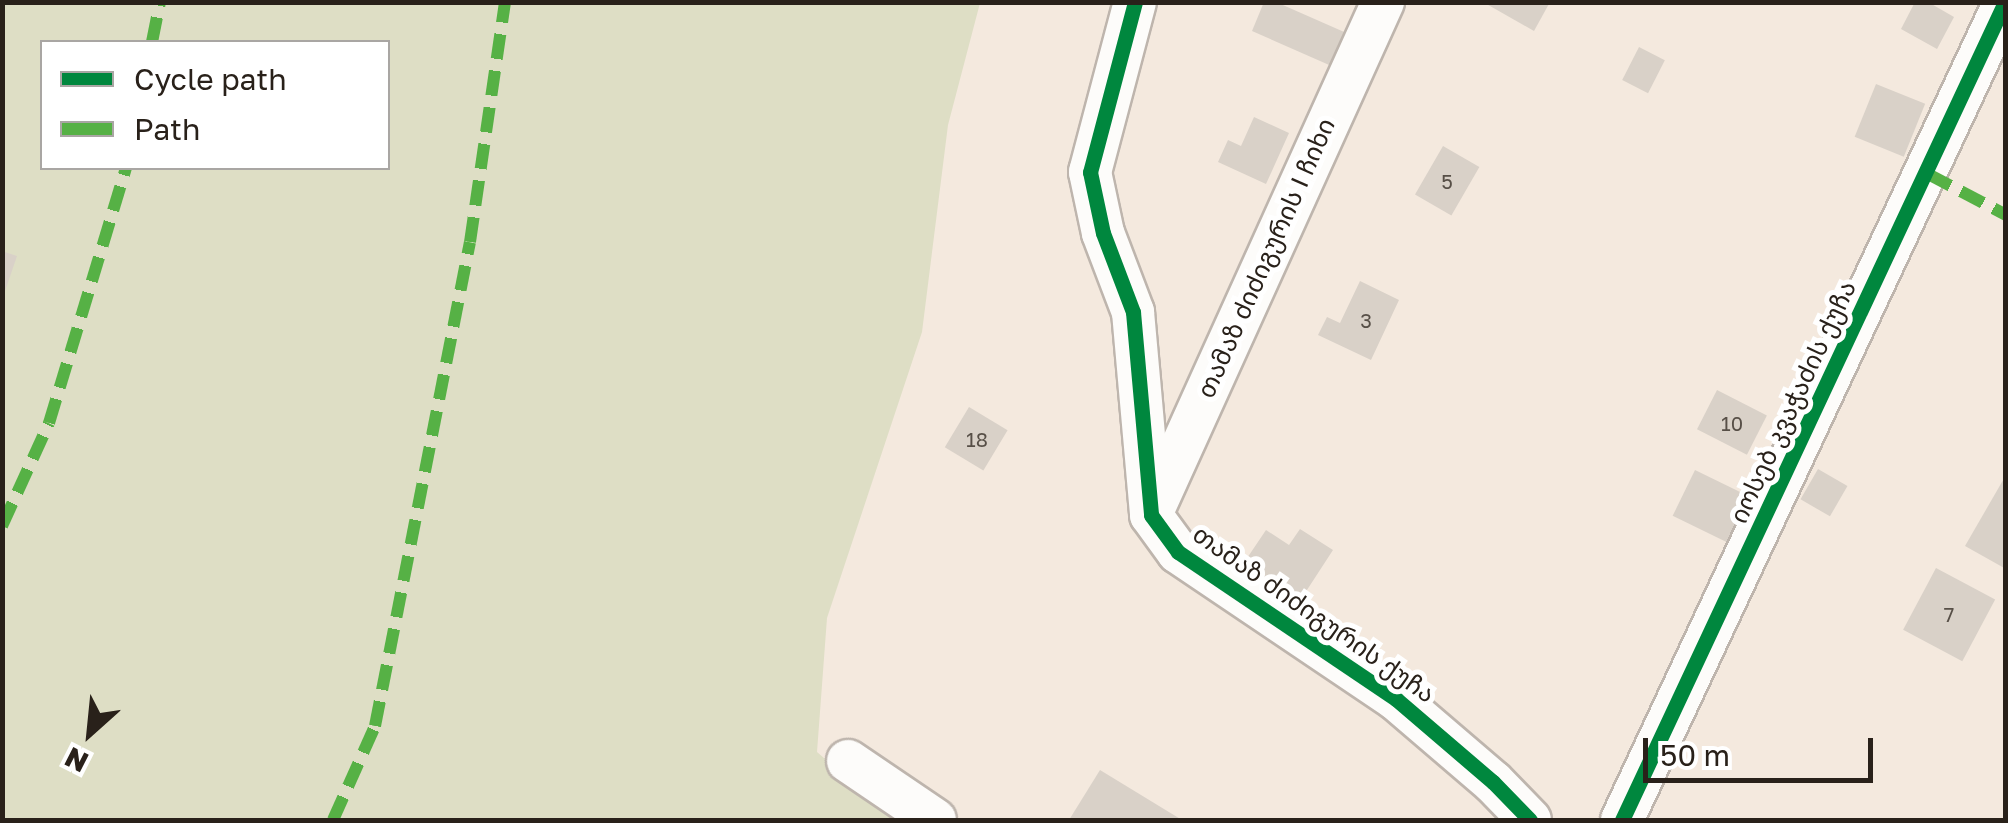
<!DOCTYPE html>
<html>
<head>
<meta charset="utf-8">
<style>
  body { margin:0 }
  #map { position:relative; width:2008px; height:823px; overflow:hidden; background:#f4e9de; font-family:"Golos Text","Noto Sans Georgian",sans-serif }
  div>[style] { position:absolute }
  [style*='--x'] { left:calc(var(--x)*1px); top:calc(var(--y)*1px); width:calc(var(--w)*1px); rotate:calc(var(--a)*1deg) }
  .green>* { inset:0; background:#dedec5 }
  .building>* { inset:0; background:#d9d1c8; transform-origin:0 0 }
  .roads { filter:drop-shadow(2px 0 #beb5ad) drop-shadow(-2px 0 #beb5ad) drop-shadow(0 2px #beb5ad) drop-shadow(0 -2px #beb5ad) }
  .minor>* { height:42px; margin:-21px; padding:0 21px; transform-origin:21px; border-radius:21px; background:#fdfcfa }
  .quiet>* { height:12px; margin-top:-6px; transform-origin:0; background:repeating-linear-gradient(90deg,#56b145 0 25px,transparent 0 37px) }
  .cycleway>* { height:15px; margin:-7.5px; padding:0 7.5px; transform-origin:7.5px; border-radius:7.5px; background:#00873e }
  span { translate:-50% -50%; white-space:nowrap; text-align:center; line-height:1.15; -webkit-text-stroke:10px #fff; paint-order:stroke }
  .number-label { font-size:20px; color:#574f47 }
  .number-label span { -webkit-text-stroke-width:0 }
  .street-label { font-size:25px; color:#29211a }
  .frame { position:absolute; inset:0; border:5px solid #29211a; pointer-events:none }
  .legend { position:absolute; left:40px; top:40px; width:350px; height:130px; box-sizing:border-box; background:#fff; border:2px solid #a9a6a3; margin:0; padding:12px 18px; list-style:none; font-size:30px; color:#29211a }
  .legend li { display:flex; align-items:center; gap:20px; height:50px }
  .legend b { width:50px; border:2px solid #a9a6a3 }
  .north { position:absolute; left:40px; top:683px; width:100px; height:100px; -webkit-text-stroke:8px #fff; paint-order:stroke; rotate:207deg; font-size:28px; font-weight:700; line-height:40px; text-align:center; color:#29211a }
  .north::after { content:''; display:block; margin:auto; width:35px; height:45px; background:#29211a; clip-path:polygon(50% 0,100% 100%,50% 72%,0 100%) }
  .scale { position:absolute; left:1643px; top:738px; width:230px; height:45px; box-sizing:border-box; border:5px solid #29211a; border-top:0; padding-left:12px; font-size:30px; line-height:35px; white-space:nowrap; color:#29211a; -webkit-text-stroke:8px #fff; paint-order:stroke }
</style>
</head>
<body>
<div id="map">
  <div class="green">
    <i style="clip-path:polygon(evenodd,2px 3px,980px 3px,948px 125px,922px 332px,827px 618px,817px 752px,896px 820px,3px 820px,2px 3px,42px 42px,388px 42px,388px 168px,42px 168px,42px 42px)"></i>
  </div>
  <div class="building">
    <i style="clip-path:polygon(1264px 2px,1276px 2px,1351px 35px,1336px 68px,1252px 31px)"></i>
    <i style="clip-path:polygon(1483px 2px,1550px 2px,1534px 31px)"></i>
    <i style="clip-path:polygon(1915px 2px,1928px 2px,1954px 17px,1937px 49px,1901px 29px)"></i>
    <i style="left:1639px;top:47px;width:29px;height:37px;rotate:27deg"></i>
    <i style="left:1876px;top:84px;width:53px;height:57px;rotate:22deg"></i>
    <i style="clip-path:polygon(1254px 117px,1289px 133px,1266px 184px,1218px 162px,1228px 140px,1241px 146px)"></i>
    <i style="left:1443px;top:146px;width:42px;height:56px;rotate:30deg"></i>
    <i style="clip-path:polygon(2px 251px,17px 256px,3px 297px,2px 297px)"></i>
    <i style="clip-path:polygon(1360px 281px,1399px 300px,1371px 360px,1318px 335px,1327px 317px,1340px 323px)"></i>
    <i style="left:1717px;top:390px;width:56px;height:44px;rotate:27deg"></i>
    <i style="left:969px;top:407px;width:45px;height:47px;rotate:31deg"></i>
    <i style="left:1818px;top:469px;width:34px;height:35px;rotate:30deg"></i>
    <i style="left:1695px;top:470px;width:61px;height:51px;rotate:26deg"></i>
    <i style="clip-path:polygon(2006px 475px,2006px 569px,1965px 546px)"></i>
    <i style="clip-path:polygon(1300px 529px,1333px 550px,1292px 613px,1235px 576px,1266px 530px,1289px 545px)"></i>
    <i style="left:1936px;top:568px;width:67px;height:70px;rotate:28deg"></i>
    <i style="clip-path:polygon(1100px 770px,1182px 820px,1069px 820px)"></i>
  </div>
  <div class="roads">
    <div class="minor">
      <i style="--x:1135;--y:2;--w:176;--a:104.8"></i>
      <i style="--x:1090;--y:172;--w:62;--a:78"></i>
      <i style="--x:1103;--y:233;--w:85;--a:69.2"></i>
      <i style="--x:1133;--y:312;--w:204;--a:84.9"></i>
      <i style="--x:1151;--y:515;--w:46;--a:53.9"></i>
      <i style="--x:1178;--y:552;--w:263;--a:34"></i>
      <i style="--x:1396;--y:699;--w:128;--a:40.6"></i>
      <i style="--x:1493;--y:782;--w:53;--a:45.8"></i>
      <i style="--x:1153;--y:510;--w:558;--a:-65.64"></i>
      <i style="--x:848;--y:761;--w:105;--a:34.1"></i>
      <i style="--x:1622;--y:820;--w:903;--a:-64.91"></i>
    </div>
  </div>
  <div class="quiet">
    <i style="--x:152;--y:42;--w:41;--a:-78.7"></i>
    <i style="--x:1928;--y:174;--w:88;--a:27.7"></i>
    <i style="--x:2;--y:526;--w:113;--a:-65.5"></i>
    <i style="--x:49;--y:423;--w:266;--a:-73.2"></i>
    <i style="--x:333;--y:820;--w:103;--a:-65.9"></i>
    <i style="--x:375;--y:726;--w:493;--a:-78.9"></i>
    <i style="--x:470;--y:242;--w:243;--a:-81.7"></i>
  </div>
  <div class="cycleway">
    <i style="--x:1135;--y:2;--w:176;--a:104.8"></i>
    <i style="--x:1090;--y:172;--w:62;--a:78"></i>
    <i style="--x:1103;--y:233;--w:85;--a:69.2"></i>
    <i style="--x:1133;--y:312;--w:204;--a:84.9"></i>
    <i style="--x:1151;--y:515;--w:46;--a:53.9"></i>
    <i style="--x:1178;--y:552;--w:263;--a:34"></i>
    <i style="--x:1396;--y:699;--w:128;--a:40.6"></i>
    <i style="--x:1493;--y:782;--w:53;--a:45.8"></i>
    <i style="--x:1622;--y:820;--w:903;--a:-64.91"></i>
  </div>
  <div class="number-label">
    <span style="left:1447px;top:181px">5</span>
    <span style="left:1366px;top:320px">3</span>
    <span style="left:1732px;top:423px">10</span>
    <span style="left:977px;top:439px">18</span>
    <span style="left:1949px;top:614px">7</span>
  </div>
  <div class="street-label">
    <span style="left:1266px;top:258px;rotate:-66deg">თამაზ ძიძიგურის I ჩიხი</span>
    <span style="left:1793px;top:402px;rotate:-65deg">იოსებ კვაჭაძის ქუჩა</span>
    <span style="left:1314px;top:614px;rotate:35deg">თამაზ ძიძიგურის ქუჩა</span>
  </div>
  <div class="frame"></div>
  <ul class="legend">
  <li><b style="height:12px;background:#00873e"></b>Cycle path</li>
  <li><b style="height:12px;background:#56b145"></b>Path</li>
  </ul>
  <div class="north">N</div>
  <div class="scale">50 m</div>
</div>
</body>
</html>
